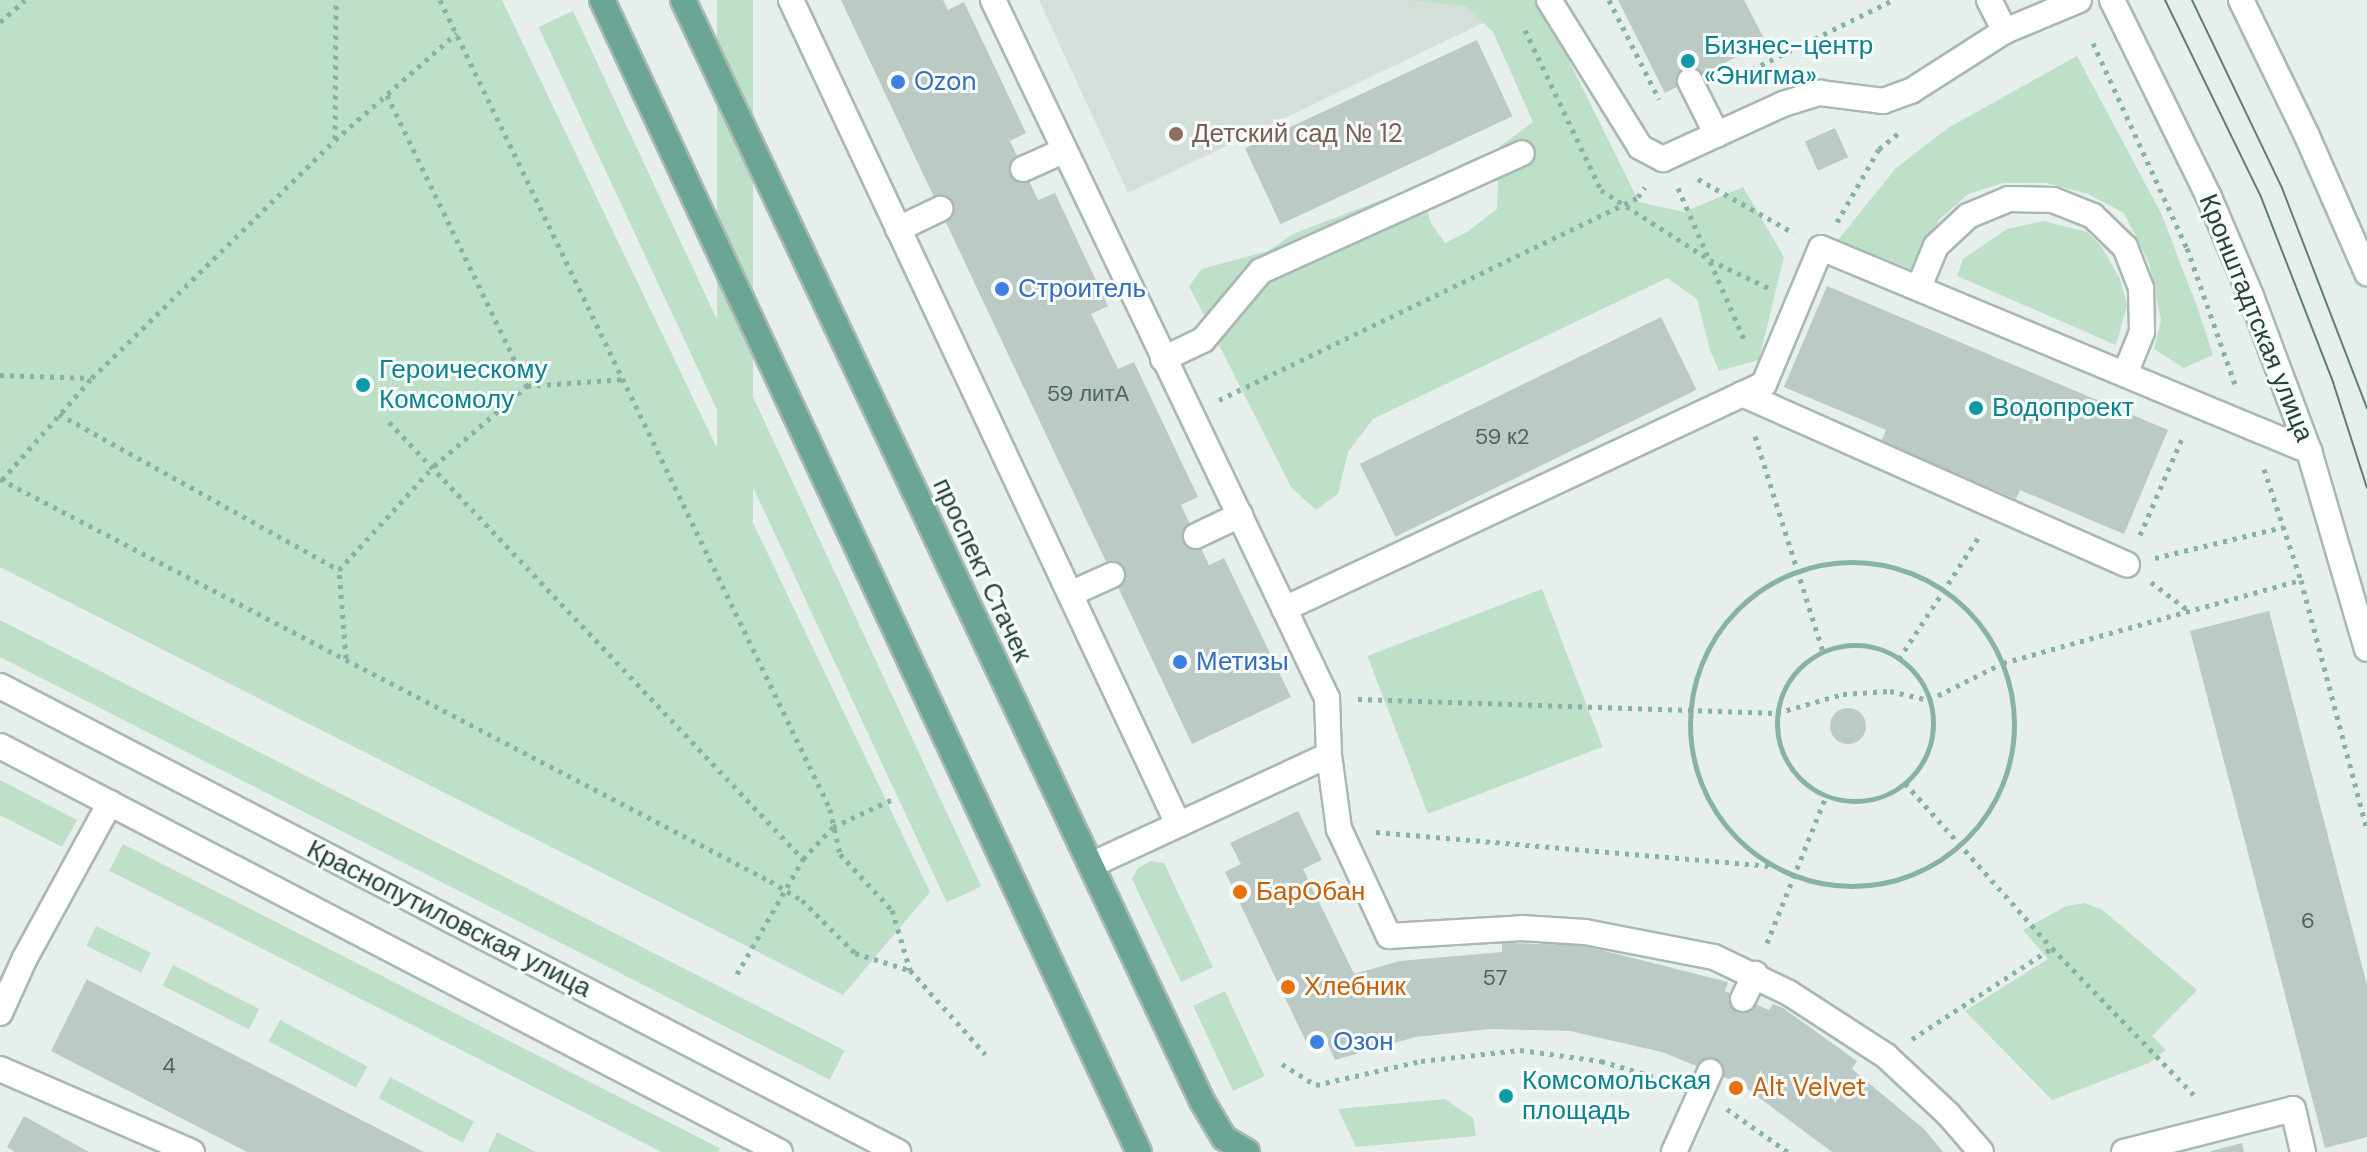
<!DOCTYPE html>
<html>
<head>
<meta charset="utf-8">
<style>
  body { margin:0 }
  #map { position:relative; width:2367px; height:1152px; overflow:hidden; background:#e6efeb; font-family:"DM Sans",sans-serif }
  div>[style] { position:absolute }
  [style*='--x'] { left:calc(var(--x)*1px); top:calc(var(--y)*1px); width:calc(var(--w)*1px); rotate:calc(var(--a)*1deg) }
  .built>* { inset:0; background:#d4dfda }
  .green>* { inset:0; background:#bfe0c8; transform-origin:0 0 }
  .building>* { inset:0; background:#bbcac4; transform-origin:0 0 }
  .round { border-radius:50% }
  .path>* { height:5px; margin-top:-2.5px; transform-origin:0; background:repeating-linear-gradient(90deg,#86b3a5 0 4px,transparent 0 10px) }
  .path>.ring { margin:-2.5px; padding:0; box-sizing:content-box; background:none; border:5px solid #86b3a5; border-radius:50% }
  .roads { filter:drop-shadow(2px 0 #a8b8b2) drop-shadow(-2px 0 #a8b8b2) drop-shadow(0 2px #a8b8b2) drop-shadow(0 -2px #a8b8b2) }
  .service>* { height:24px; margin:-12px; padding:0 12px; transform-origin:12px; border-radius:12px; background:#fff }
  .minor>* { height:24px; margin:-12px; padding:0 12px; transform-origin:12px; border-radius:12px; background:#fff }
  .tertiary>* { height:24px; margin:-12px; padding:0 12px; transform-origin:12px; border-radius:12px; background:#fff }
  .primary>* { height:24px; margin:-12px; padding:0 12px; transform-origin:12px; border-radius:12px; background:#6aa596 }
  .tram>* { height:2px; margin:-1px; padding:0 1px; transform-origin:1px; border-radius:1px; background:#5f7d75 }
  .dots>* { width:22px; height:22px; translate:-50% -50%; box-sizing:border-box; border:4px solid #f7fbf9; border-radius:50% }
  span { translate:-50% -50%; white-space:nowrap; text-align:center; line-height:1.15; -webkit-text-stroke:6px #f7fbf9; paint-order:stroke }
  .number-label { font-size:22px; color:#4a645c }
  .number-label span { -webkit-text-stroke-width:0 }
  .culture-label { font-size:26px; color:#0d838f }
  .left { translate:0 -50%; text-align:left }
  .shop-label { font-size:26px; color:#366cbe }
  .education-label { font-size:26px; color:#785e54 }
  .street-label { font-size:26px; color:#24423a }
  .food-label { font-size:26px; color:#c56008 }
</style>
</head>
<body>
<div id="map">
  <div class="built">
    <i style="clip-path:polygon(1039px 0,1500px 0,1506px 12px,1128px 193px)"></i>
  </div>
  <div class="green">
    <i style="clip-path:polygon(0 0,502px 0,930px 892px,843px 995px,0 567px)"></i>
    <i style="left:717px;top:0;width:36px;height:532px"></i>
    <i style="clip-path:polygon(1407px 0,1539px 0,1639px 202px,1684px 212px,1743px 187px,1784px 257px,1759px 360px,1719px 371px,1710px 350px,1697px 299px,1667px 278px,1373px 419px,1348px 452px,1338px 494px,1316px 510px,1291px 487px,1189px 286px,1202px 269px,1268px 251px,1293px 234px,1420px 185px,1431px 223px,1445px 243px,1467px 232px,1497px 209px,1499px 147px,1533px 122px,1493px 32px,1466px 6px)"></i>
    <i style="left:573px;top:11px;width:966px;height:38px;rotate:65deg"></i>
    <i style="clip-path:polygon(2077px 56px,2161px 213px,2198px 309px,2213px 355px,2184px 368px,2154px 349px,2161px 320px,2149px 263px,2124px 213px,2088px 194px,2047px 183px,2003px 183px,1968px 194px,1939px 220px,1913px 270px,1838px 240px,1896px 168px,1948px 128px)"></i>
    <i style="clip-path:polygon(2043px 221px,2087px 232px,2101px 246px,2120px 279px,2127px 305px,2116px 345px,1957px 276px,1963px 259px,2007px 229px)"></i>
    <i style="left:1542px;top:589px;width:169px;height:187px;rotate:69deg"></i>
    <i style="left:0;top:620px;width:948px;height:33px;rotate:27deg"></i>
    <i style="clip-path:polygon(0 780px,77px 820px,62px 847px,0 815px)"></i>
    <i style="left:123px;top:844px;width:670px;height:30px;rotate:27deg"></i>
    <i style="clip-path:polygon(1151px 861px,1164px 863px,1213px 967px,1181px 982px,1132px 879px,1138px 868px)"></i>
    <i style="clip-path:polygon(2084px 903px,2101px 909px,2197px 990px,2152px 1036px,2166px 1050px,2149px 1063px,2052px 1100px,1965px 1011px,2048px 959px,2023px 930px,2066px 906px)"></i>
    <i style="left:96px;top:926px;width:61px;height:22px;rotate:26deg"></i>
    <i style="left:173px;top:965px;width:97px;height:23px;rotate:27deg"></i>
    <i style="left:1225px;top:991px;width:94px;height:35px;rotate:65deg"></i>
    <i style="left:280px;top:1020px;width:99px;height:24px;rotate:28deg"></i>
    <i style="left:390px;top:1077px;width:95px;height:24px;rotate:28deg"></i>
    <i style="clip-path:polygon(1445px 1099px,1473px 1118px,1476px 1136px,1356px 1147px,1338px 1109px)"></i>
    <i style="clip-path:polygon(497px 1132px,536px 1152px,488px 1152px)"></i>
  </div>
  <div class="building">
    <i style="clip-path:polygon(841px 0,943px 0,948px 10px,964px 2px,1026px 133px,1010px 141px,1038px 200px,1055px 193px,1108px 306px,1091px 314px,1118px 369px,1134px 362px,1198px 497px,1181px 505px,1209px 565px,1224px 558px,1291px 697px,1192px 744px)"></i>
    <i style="clip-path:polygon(1618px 0,1744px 0,1766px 42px,1665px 93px)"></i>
    <i style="left:1477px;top:40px;width:84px;height:256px;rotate:65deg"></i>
    <i style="left:1835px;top:128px;width:32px;height:33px;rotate:66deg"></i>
    <i style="clip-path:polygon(1827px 286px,2168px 430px,2124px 534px,2020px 490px,2016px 499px,1881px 442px,1886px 430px,1784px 387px)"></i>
    <i style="left:1661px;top:317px;width:81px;height:335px;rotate:64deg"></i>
    <i style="clip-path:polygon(2269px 611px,2367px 985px,2367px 1137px,2325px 1148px,2190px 631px)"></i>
    <i class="round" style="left:1830px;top:708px;width:36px;height:36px"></i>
    <i style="clip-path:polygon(1298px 811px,1322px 860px,1303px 869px,1354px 974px,1400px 961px,1502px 952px,1502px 943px,1581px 945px,1728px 982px,1725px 991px,1769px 1010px,1773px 1004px,1783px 1008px,1857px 1061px,1852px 1069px,1925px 1130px,1943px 1152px,1832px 1152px,1741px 1084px,1662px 1052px,1570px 1031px,1491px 1029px,1415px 1037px,1335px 1060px,1326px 1040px,1309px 1048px,1225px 872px,1241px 864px,1230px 843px)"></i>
    <i style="clip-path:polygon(87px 979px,90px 981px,424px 1152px,247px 1152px,212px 1134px,51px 1051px)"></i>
    <i style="clip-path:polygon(24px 1116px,89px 1152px,15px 1152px,7px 1147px)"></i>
    <i style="clip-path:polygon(2242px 1143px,2244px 1152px,2211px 1152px,2211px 1151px)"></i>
  </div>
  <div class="path">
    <i style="--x:440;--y:0;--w:898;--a:64.26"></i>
    <i style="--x:830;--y:809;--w:46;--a:77.5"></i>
    <i style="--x:840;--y:854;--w:76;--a:47.1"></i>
    <i style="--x:892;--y:910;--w:63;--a:73.3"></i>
    <i style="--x:910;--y:970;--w:113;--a:48.2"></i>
    <i style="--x:1609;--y:0;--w:111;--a:63.2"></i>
    <i style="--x:0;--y:22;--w:33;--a:-41"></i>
    <i style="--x:1525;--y:30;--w:177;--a:64.6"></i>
    <i style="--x:1601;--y:190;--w:130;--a:32.7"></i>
    <i style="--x:1710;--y:260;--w:68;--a:25.4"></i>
    <i style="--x:2093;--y:43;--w:226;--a:65.4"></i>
    <i style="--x:2187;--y:248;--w:144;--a:70.6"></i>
    <i style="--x:1725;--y:83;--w:187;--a:-26.3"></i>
    <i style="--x:387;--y:95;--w:323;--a:64.3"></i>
    <i style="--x:335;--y:139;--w:139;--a:-89.6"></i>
    <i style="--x:1698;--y:179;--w:110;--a:29.4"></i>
    <i style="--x:1678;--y:188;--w:170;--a:66.4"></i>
    <i style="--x:1837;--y:222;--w:84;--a:-60.1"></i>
    <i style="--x:1879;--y:149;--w:26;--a:-39"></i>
    <i style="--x:0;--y:375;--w:91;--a:1.9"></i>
    <i style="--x:1219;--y:400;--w:466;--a:-25.8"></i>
    <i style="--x:1638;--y:197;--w:12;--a:-55"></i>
    <i style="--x:59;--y:414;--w:321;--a:29.1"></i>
    <i style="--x:389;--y:422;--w:602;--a:46.55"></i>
    <i style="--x:1755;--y:436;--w:226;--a:72.5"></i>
    <i style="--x:2264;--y:469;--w:117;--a:71.6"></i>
    <i style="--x:2301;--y:580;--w:259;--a:75.2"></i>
    <i style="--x:0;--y:479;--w:869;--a:27.57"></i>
    <i style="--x:770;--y:881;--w:37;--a:31"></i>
    <i style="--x:802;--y:900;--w:75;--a:45"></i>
    <i style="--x:855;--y:953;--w:57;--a:17.5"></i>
    <i style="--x:2;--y:480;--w:136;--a:-48.6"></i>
    <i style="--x:92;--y:378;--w:340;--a:-44.4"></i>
    <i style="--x:335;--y:140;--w:162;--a:-41.3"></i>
    <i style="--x:2140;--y:535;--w:110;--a:-66.5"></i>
    <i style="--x:2155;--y:558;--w:132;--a:-13.6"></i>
    <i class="ring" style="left:1690px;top:562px;width:319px;height:319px"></i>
    <i style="--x:2151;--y:582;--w:48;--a:37.3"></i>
    <i class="ring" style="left:1777px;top:645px;width:151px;height:151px"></i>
    <i style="--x:346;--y:658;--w:88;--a:-94.5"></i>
    <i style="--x:339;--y:570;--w:141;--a:-47.6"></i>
    <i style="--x:434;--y:466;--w:123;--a:-40.7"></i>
    <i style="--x:527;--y:386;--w:98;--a:-4.1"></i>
    <i style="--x:1899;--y:659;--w:150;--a:-56.9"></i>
    <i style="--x:1358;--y:699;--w:419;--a:1.9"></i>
    <i style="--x:1777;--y:713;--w:69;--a:-16.1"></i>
    <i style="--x:1843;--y:694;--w:47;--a:-3.7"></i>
    <i style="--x:1890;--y:691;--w:40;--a:13"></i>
    <i style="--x:1929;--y:700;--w:83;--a:-26.6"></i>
    <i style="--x:2003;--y:663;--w:309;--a:-15.6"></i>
    <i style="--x:1905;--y:783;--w:221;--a:48.3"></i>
    <i style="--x:2052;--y:948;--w:210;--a:46"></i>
    <i style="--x:1376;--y:832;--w:397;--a:4.9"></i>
    <i style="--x:1767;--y:943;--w:158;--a:-68.1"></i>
    <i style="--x:737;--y:974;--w:133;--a:-60.1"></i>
    <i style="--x:803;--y:859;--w:44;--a:-46.8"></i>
    <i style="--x:833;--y:827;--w:68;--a:-25.1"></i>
    <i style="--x:1912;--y:1039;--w:167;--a:-33"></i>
    <i style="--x:1282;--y:1064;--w:40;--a:32"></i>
    <i style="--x:1316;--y:1085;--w:108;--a:-12.9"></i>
    <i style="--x:1421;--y:1061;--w:100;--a:-6.3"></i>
    <i style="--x:1520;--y:1050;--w:82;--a:7.7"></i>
    <i style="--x:1601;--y:1061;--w:74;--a:16.5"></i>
    <i style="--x:1727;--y:1109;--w:75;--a:35.2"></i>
  </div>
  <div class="roads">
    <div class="service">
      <i style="--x:791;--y:0;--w:910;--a:64.84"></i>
      <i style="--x:993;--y:0;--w:774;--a:64.43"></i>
      <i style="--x:1327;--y:698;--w:57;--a:88"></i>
      <i style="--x:1549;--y:0;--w:173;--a:58.2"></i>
      <i style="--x:1640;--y:147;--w:26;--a:28"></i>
      <i style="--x:1663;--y:159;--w:132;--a:-24.6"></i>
      <i style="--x:1783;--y:104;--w:39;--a:-17"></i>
      <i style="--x:1820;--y:93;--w:64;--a:7.2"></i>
      <i style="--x:1883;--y:101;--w:30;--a:-20"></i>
      <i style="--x:1911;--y:91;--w:112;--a:-32.6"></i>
      <i style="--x:2005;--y:31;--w:80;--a:-22.7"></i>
      <i style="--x:1989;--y:0;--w:35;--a:63"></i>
      <i style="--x:1690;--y:81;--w:60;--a:63.4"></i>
      <i style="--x:1023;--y:169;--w:44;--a:-24.2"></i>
      <i style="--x:898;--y:229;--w:47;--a:-25.5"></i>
      <i style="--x:1919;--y:287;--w:44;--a:-67.5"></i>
      <i style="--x:1936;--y:246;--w:44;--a:-43.2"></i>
      <i style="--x:1968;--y:216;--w:44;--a:-22.5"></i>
      <i style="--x:2009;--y:199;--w:44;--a:1.3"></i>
      <i style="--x:2053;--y:200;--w:43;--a:21.8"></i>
      <i style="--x:2093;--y:216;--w:45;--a:44.1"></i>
      <i style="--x:2125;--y:247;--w:44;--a:68.7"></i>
      <i style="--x:2141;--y:288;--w:44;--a:88.7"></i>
      <i style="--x:2142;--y:332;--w:45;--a:112"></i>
      <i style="--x:1163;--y:359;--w:44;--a:-25.4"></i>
      <i style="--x:1203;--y:340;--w:90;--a:-50"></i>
      <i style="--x:1261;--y:271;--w:286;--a:-24.3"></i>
      <i style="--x:1742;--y:394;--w:421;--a:23.9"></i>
      <i style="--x:1196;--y:536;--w:49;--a:-25.5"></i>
      <i style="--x:1070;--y:594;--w:46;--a:-24.3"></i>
      <i style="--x:1284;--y:609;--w:530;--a:-25.11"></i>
      <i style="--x:1764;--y:384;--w:147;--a:-67.3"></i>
      <i style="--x:1821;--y:248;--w:529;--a:22.59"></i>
      <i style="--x:1091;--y:865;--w:262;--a:-24.8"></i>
      <i style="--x:1329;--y:755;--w:75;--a:82.3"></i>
      <i style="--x:1339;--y:829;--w:118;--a:65"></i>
      <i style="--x:1389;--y:936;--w:133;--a:-3.4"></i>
      <i style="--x:1522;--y:928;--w:63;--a:3.6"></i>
      <i style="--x:1585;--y:932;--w:131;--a:11"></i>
      <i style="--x:1714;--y:957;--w:83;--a:25.6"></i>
      <i style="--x:1789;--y:993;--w:116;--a:33"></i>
      <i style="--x:1886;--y:1056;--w:85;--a:43.1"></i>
      <i style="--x:1948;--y:1114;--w:50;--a:49"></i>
      <i style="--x:1743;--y:999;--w:28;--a:-64"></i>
      <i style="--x:0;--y:1013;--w:60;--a:-65.6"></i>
      <i style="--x:25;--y:958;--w:177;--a:-61.3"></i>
      <i style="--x:0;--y:1069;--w:209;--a:23.4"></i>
      <i style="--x:1674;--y:1152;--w:88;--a:-65.8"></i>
      <i style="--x:2124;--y:1152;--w:174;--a:-14.3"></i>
      <i style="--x:2293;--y:1109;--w:44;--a:76.9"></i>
    </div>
    <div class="minor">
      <i style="--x:2112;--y:0;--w:220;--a:63.8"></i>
      <i style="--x:2209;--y:197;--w:108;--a:67"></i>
      <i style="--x:2251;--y:296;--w:165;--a:69.5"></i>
      <i style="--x:2309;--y:451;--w:206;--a:73.7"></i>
    </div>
    <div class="tertiary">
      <i style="--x:2241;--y:0;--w:151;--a:64.1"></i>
      <i style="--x:2307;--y:136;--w:150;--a:66.3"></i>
      <i style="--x:0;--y:686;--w:1012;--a:27.43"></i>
      <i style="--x:0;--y:746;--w:879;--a:27.5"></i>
    </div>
    <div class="primary">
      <i style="--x:602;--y:0;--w:1271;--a:65.01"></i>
      <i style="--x:683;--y:0;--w:1217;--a:64.76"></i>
      <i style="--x:1202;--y:1101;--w:43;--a:59.3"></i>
      <i style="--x:1224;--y:1138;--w:27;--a:31"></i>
    </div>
  </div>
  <div class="tram">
    <i style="--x:2165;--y:0;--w:219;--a:64"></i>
    <i style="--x:2261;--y:197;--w:199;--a:68.7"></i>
    <i style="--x:2333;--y:382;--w:111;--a:72.2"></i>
    <i style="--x:2192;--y:0;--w:208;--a:64.4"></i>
    <i style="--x:2282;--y:188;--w:236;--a:68.9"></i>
  </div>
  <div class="dots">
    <i style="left:1688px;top:61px;background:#0f9aa8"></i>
    <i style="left:898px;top:82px;background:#3f7fe0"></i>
    <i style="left:1176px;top:134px;background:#8d6e63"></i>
    <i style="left:1002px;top:289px;background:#3f7fe0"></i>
    <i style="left:363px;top:385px;background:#0f9aa8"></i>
    <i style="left:1976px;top:408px;background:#0f9aa8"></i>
    <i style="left:1180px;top:662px;background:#3f7fe0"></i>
    <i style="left:1240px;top:892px;background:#e8710a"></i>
    <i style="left:1288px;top:987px;background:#e8710a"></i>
    <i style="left:1317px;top:1042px;background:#3f7fe0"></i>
    <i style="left:1736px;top:1088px;background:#e8710a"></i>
    <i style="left:1506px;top:1096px;background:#0f9aa8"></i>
  </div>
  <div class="number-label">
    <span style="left:1088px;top:394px">59 литА</span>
    <span style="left:1502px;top:437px">59 к2</span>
    <span style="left:2308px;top:921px">6</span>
    <span style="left:1495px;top:978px">57</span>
    <span style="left:169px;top:1066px">4</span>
  </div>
  <div class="culture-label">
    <span class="left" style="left:1704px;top:61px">Бизнес-центр<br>«Энигма»</span>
    <span class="left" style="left:379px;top:385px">Героическому<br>Комсомолу</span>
    <span class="left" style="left:1992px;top:408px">Водопроект</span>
    <span class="left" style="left:1522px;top:1096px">Комсомольская<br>площадь</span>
  </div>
  <div class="shop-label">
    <span class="left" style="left:914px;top:82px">Ozon</span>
    <span class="left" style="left:1018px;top:289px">Строитель</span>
    <span class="left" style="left:1196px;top:662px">Метизы</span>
    <span class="left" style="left:1333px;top:1042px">Озон</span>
  </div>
  <div class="education-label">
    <span class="left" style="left:1192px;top:134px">Детский сад № 12</span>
  </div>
  <div class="street-label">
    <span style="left:2256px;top:318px;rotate:68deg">Кронштадтская улица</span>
    <span style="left:982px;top:570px;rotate:65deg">проспект Стачек</span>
    <span style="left:449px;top:919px;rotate:27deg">Краснопутиловская улица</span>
  </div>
  <div class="food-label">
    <span class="left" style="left:1256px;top:892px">БарОбан</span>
    <span class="left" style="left:1304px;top:987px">Хлебник</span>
    <span class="left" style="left:1752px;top:1088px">Alt Velvet</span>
  </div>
</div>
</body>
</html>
